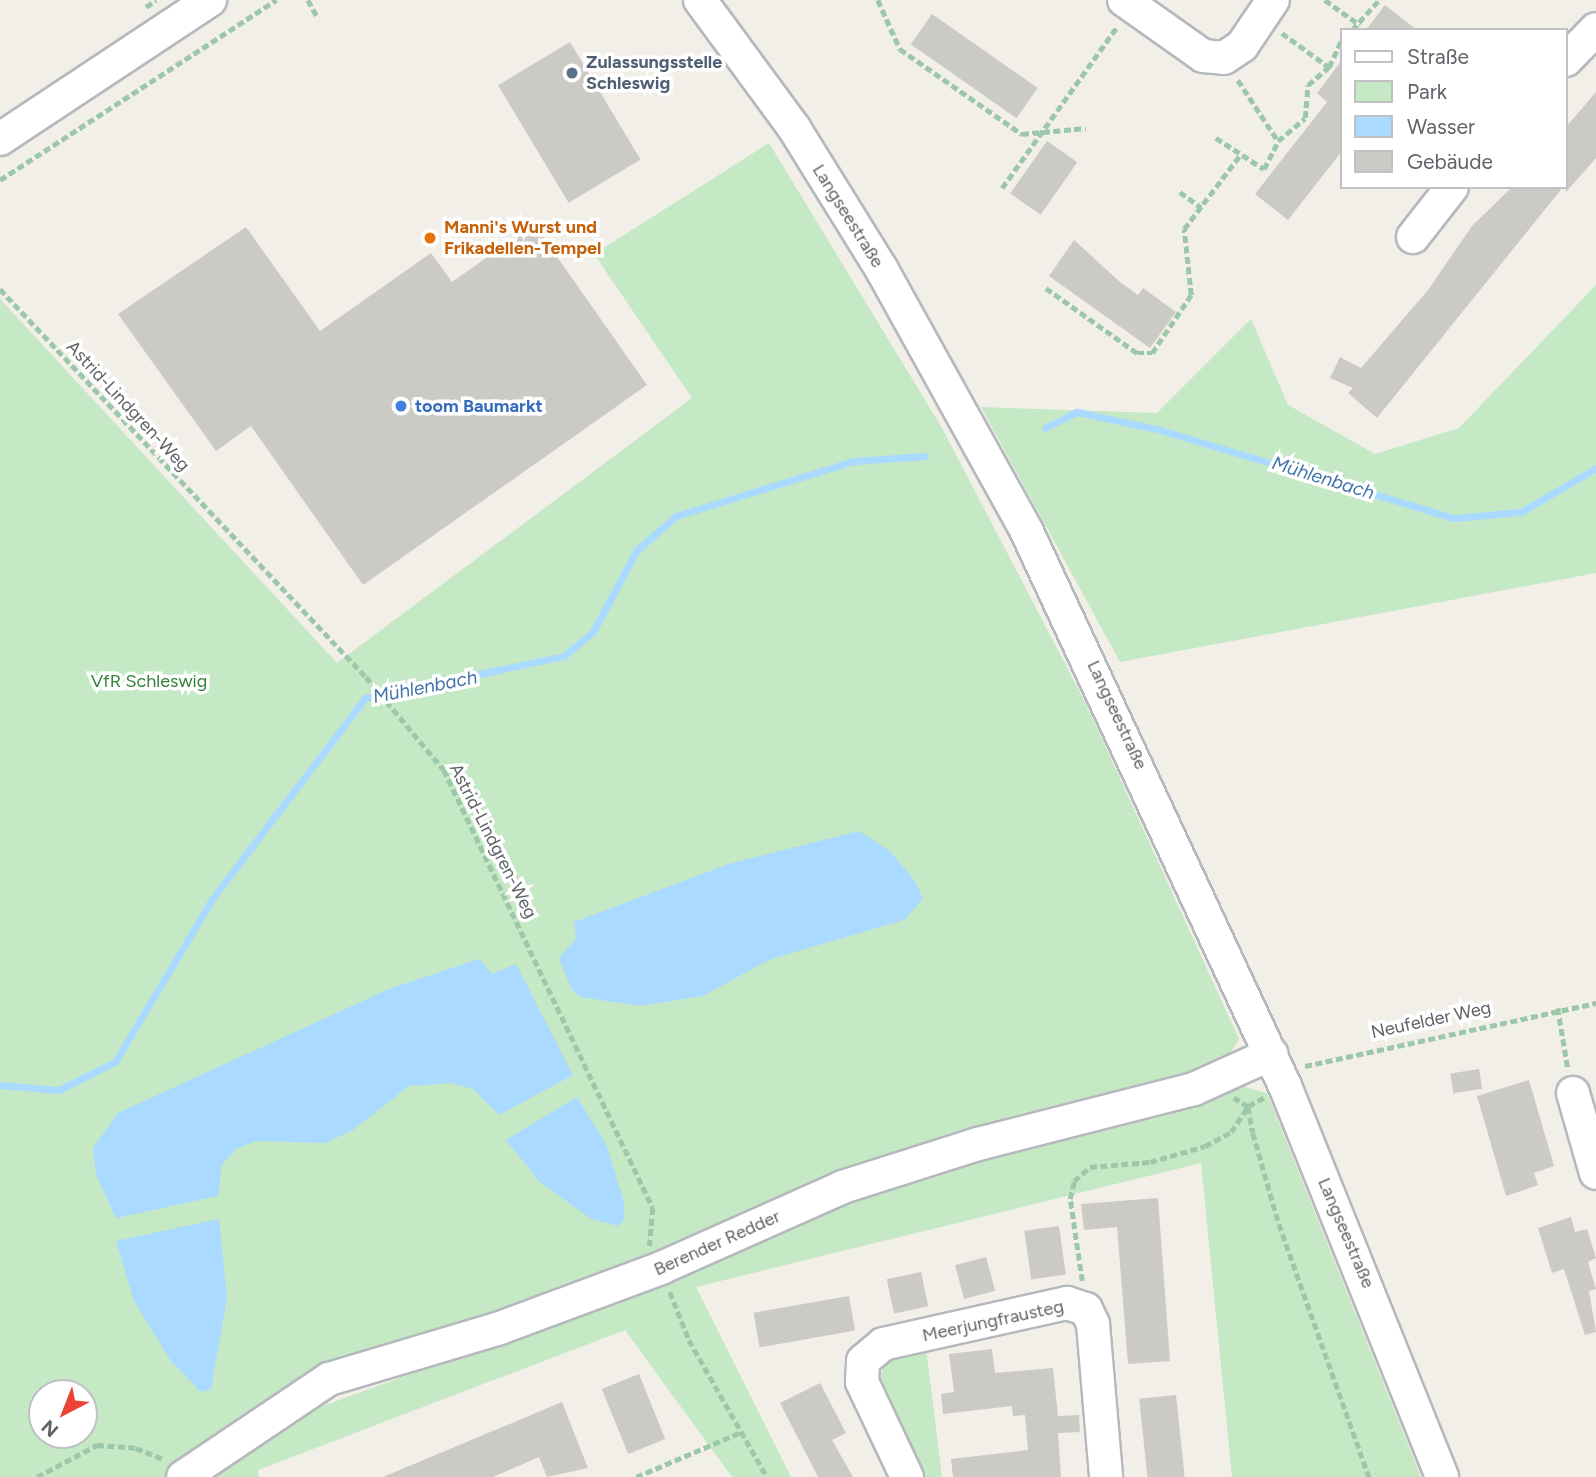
<!DOCTYPE html>
<html>
<head>
<meta charset="utf-8">
<style>
  body { margin:0 }
  #map { position:relative; width:1596px; height:1477px; overflow:hidden; background:#f1efe8; font-family:Figtree,sans-serif }
  div>[style] { position:absolute }
  [style*='--x'] { left:calc(var(--x)*1px); top:calc(var(--y)*1px); width:calc(var(--w)*1px); rotate:calc(var(--a)*1deg) }
  .green>* { inset:0; background:#c5e8c5 }
  .water>* { inset:0; background:#aadaff }
  .stream>* { height:7px; margin:-3.5px; padding:0 3.5px; transform-origin:3.5px; border-radius:3.5px; background:#aadaff }
  .building>* { inset:0; background:#cccac5; transform-origin:0 0 }
  .path>* { height:4.5px; margin-top:-2.25px; transform-origin:0; background:repeating-linear-gradient(90deg,#9cc7a9 0 7px,transparent 0 10.5px) }
  .roads { filter:drop-shadow(2px 0 #b5b8bc) drop-shadow(-2px 0 #b5b8bc) drop-shadow(0 2px #b5b8bc) drop-shadow(0 -2px #b5b8bc) }
  .minor>* { height:32px; margin:-16px; padding:0 16px; transform-origin:16px; border-radius:16px; background:#fff }
  .dots>* { width:19px; height:19px; translate:-50% -50%; box-sizing:border-box; border:4px solid #fff; border-radius:50% }
  span { translate:-50% -50%; white-space:nowrap; text-align:center; line-height:1.15; -webkit-text-stroke:7px #fff; paint-order:stroke }
  .service-label { font-size:18px; color:#4e5e75; font-weight:700 }
  .left { translate:0 -50%; text-align:left }
  .street-label { font-size:18px; color:#5f6368 }
  .food-label { font-size:18px; color:#c56008; font-weight:700 }
  .shop-label { font-size:18px; color:#366cbe; font-weight:700 }
  .park-label { font-size:18px; color:#348238 }
  .water-label { font-size:19px; color:#4174aa; font-style:italic }
  .legend { position:absolute; left:1340px; top:28px; width:228px; height:161px; box-sizing:border-box; background:#fff; border:2px solid #bfc1c3; margin:0; padding:9px 12px; list-style:none; font-size:21px; color:#5f6368 }
  .legend li { display:flex; align-items:center; gap:14px; height:35px }
  .legend b { width:35px; border:2px solid #bfc1c3 }
  .north { position:absolute; left:28px; top:1379px; width:70px; height:70px; box-sizing:border-box; background:#fff; border:2px solid #bfc1c3; border-radius:50%; rotate:222deg; font-size:19px; font-weight:700; line-height:28px; text-align:center; color:#5f6368 }
  .north::after { content:''; display:block; margin:auto; width:24px; height:32px; background:#ea4335; clip-path:polygon(50% 0,100% 100%,50% 72%,0 100%) }
</style>
</head>
<body>
<div id="map">
  <div class="green">
    <i style="clip-path:polygon(evenodd,769px 143px,942px 428px,1086px 704px,1239px 1039px,1225px 1062px,985px 1127px,488px 1318px,315px 1371px,165px 1477px,0 1477px,0 299px,337px 663px,692px 398px,594px 254px,769px 143px,42px 1393px,84px 1393px,84px 1435px,42px 1435px,42px 1393px)"></i>
    <i style="clip-path:polygon(1596px 285px,1596px 573px,1120px 662px,981px 407px,1157px 413px,1251px 319px,1288px 405px,1375px 454px,1459px 428px)"></i>
    <i style="clip-path:polygon(1244px 1087px,1267px 1093px,1421px 1477px,1232px 1477px,1201px 1163px,696px 1287px,791px 1477px,732px 1477px,625px 1330px,258px 1470px,259px 1477px,211px 1477px,309px 1411px,655px 1285px,849px 1198px)"></i>
    <i style="clip-path:polygon(926px 1347px,942px 1477px,919px 1477px,877px 1388px,885px 1362px)"></i>
  </div>
  <div class="water">
    <i style="clip-path:polygon(859px 831px,891px 852px,915px 881px,923px 899px,904px 920px,771px 959px,703px 996px,640px 1006px,580px 997px,571px 988px,559px 958px,576px 939px,574px 922px,729px 864px)"></i>
    <i style="clip-path:polygon(479px 959px,492px 974px,516px 964px,573px 1075px,499px 1115px,473px 1089px,451px 1083px,409px 1086px,353px 1130px,325px 1143px,256px 1141px,236px 1149px,222px 1164px,218px 1196px,116px 1218px,96px 1175px,93px 1148px,118px 1113px,389px 989px)"></i>
    <i style="clip-path:polygon(577px 1097px,606px 1144px,623px 1198px,625px 1218px,618px 1226px,591px 1219px,539px 1181px,506px 1140px)"></i>
    <i style="clip-path:polygon(219px 1219px,227px 1298px,211px 1389px,201px 1392px,171px 1361px,134px 1301px,116px 1241px)"></i>
  </div>
  <div class="stream">
    <i style="--x:1045;--y:428;--w:36;--a:-27"></i>
    <i style="--x:1077;--y:412;--w:82;--a:12"></i>
    <i style="--x:1157;--y:429;--w:310;--a:16.7"></i>
    <i style="--x:1454;--y:518;--w:67;--a:-5.1"></i>
    <i style="--x:1521;--y:512;--w:87;--a:-30.4"></i>
    <i style="--x:0;--y:1085;--w:59;--a:4.8"></i>
    <i style="--x:59;--y:1090;--w:63;--a:-26.6"></i>
    <i style="--x:115;--y:1062;--w:190;--a:-59.2"></i>
    <i style="--x:212;--y:899;--w:253;--a:-52.7"></i>
    <i style="--x:365;--y:698;--w:203;--a:-11.9"></i>
    <i style="--x:564;--y:656;--w:38;--a:-40"></i>
    <i style="--x:593;--y:632;--w:92;--a:-62"></i>
    <i style="--x:636;--y:551;--w:53;--a:-41.2"></i>
    <i style="--x:676;--y:516;--w:186;--a:-17.2"></i>
    <i style="--x:854;--y:461;--w:71;--a:-4"></i>
  </div>
  <div class="building">
    <i style="clip-path:polygon(1385px 5px,1417px 30px,1366px 30px)"></i>
    <i style="left:932px;top:14px;width:129px;height:37px;rotate:35deg"></i>
    <i style="left:570px;top:42px;width:137px;height:84px;rotate:59deg"></i>
    <i style="clip-path:polygon(1342px 60px,1342px 151px,1288px 220px,1255px 194px,1327px 102px,1317px 93px)"></i>
    <i style="clip-path:polygon(1596px 92px,1596px 158px,1566px 192px,1566px 127px)"></i>
    <i style="left:1047px;top:141px;width:37px;height:64px;rotate:35deg"></i>
    <i style="clip-path:polygon(1512px 187px,1563px 187px,1377px 418px,1348px 393px,1353px 388px,1330px 378px,1340px 357px,1361px 368px,1428px 290px,1472px 226px)"></i>
    <i style="clip-path:polygon(534px 224px,647px 385px,363px 585px,251px 426px,216px 451px,118px 314px,246px 227px,320px 331px,431px 253px,452px 282px)"></i>
    <i style="clip-path:polygon(1074px 240px,1120px 282px,1138px 295px,1143px 288px,1176px 312px,1150px 348px,1049px 276px)"></i>
    <i style="left:1479px;top:1069px;width:20px;height:29px;rotate:81deg"></i>
    <i style="clip-path:polygon(1529px 1080px,1554px 1166px,1534px 1173px,1538px 1185px,1506px 1196px,1477px 1096px)"></i>
    <i style="clip-path:polygon(1158px 1198px,1170px 1361px,1128px 1364px,1117px 1227px,1084px 1230px,1081px 1204px)"></i>
    <i style="clip-path:polygon(1571px 1217px,1575px 1232px,1587px 1229px,1596px 1258px,1588px 1262px,1596px 1289px,1589px 1291px,1596px 1332px,1585px 1335px,1564px 1269px,1552px 1273px,1538px 1228px)"></i>
    <i style="left:1059px;top:1226px;width:49px;height:35px;rotate:82deg"></i>
    <i style="left:986px;top:1257px;width:35px;height:32px;rotate:75deg"></i>
    <i style="left:921px;top:1272px;width:35px;height:35px;rotate:78deg"></i>
    <i style="left:849px;top:1296px;width:35px;height:97px;rotate:80deg"></i>
    <i style="clip-path:polygon(992px 1349px,995px 1373px,1053px 1368px,1058px 1416px,1079px 1415px,1080px 1432px,1058px 1433px,1061px 1477px,953px 1477px,951px 1459px,1028px 1450px,1025px 1415px,1013px 1416px,1012px 1406px,943px 1414px,941px 1394px,954px 1392px,949px 1354px)"></i>
    <i style="left:639px;top:1374px;width:70px;height:40px;rotate:68deg"></i>
    <i style="clip-path:polygon(820px 1383px,846px 1433px,832px 1440px,853px 1477px,818px 1477px,780px 1403px)"></i>
    <i style="left:1176px;top:1395px;width:82px;height:37px;rotate:84deg"></i>
    <i style="clip-path:polygon(562px 1402px,588px 1468px,547px 1477px,539px 1457px,493px 1477px,383px 1477px)"></i>
  </div>
  <div class="path">
    <i style="--x:308;--y:0;--w:18;--a:61"></i>
    <i style="--x:878;--y:0;--w:54;--a:65.8"></i>
    <i style="--x:900;--y:49;--w:149;--a:34.9"></i>
    <i style="--x:1022;--y:134;--w:64;--a:-5.4"></i>
    <i style="--x:1325;--y:0;--w:43;--a:35.5"></i>
    <i style="--x:146;--y:7;--w:12;--a:-35"></i>
    <i style="--x:1352;--y:30;--w:40;--a:-48"></i>
    <i style="--x:1282;--y:33;--w:58;--a:35.9"></i>
    <i style="--x:1238;--y:80;--w:73;--a:56.7"></i>
    <i style="--x:1216;--y:138;--w:57;--a:32.9"></i>
    <i style="--x:1264;--y:169;--w:31;--a:-63"></i>
    <i style="--x:1278;--y:141;--w:35;--a:-40"></i>
    <i style="--x:1305;--y:118;--w:33;--a:-85"></i>
    <i style="--x:1308;--y:85;--w:28;--a:-41"></i>
    <i style="--x:1329;--y:67;--w:31;--a:-65"></i>
    <i style="--x:0;--y:180;--w:330;--a:-33.1"></i>
    <i style="--x:1002;--y:188;--w:198;--a:-54.5"></i>
    <i style="--x:1180;--y:192;--w:26;--a:36"></i>
    <i style="--x:1046;--y:288;--w:112;--a:35.5"></i>
    <i style="--x:1137;--y:353;--w:15;--a:0"></i>
    <i style="--x:1152;--y:353;--w:70;--a:-56.1"></i>
    <i style="--x:1191;--y:295;--w:66;--a:-96.1"></i>
    <i style="--x:1184;--y:229;--w:94;--a:-52.8"></i>
    <i style="--x:0;--y:289;--w:533;--a:46.67"></i>
    <i style="--x:366;--y:677;--w:121;--a:50"></i>
    <i style="--x:444;--y:770;--w:485;--a:64.5"></i>
    <i style="--x:653;--y:1208;--w:38;--a:95"></i>
    <i style="--x:1558;--y:1008;--w:62;--a:80.7"></i>
    <i style="--x:1305;--y:1066;--w:298;--a:-12.2"></i>
    <i style="--x:1264;--y:1098;--w:18;--a:151"></i>
    <i style="--x:1248;--y:1107;--w:26;--a:79"></i>
    <i style="--x:1253;--y:1133;--w:95;--a:74.1"></i>
    <i style="--x:1279;--y:1224;--w:269;--a:70.4"></i>
    <i style="--x:1082;--y:1281;--w:83;--a:-98.3"></i>
    <i style="--x:1070;--y:1199;--w:18;--a:-77"></i>
    <i style="--x:1074;--y:1181;--w:21;--a:-41"></i>
    <i style="--x:1090;--y:1167;--w:60;--a:-4.8"></i>
    <i style="--x:1150;--y:1162;--w:57;--a:-16.2"></i>
    <i style="--x:1205;--y:1146;--w:30;--a:-28"></i>
    <i style="--x:1231;--y:1132;--w:30;--a:-56"></i>
    <i style="--x:1248;--y:1107;--w:17;--a:-147"></i>
    <i style="--x:670;--y:1292;--w:52;--a:68.4"></i>
    <i style="--x:689;--y:1340;--w:158;--a:60.3"></i>
    <i style="--x:37;--y:1477;--w:68;--a:-28.1"></i>
    <i style="--x:97;--y:1445;--w:39;--a:4"></i>
    <i style="--x:136;--y:1448;--w:31;--a:22"></i>
    <i style="--x:636;--y:1477;--w:112;--a:-23.1"></i>
  </div>
  <div class="roads">
    <div class="minor">
      <i style="--x:700;--y:0;--w:159;--a:53.7"></i>
      <i style="--x:794;--y:128;--w:167;--a:58.2"></i>
      <i style="--x:882;--y:270;--w:299;--a:61"></i>
      <i style="--x:1027;--y:532;--w:611;--a:65.03"></i>
      <i style="--x:1285;--y:1086;--w:421;--a:68.1"></i>
      <i style="--x:1124;--y:0;--w:97;--a:35.3"></i>
      <i style="--x:1203;--y:56;--w:21;--a:5"></i>
      <i style="--x:1224;--y:58;--w:22;--a:-34"></i>
      <i style="--x:1242;--y:46;--w:55;--a:-56"></i>
      <i style="--x:1566;--y:60;--w:43;--a:-45.9"></i>
      <i style="--x:0;--y:139;--w:252;--a:-33.5"></i>
      <i style="--x:1413;--y:237;--w:63;--a:-52"></i>
      <i style="--x:1573;--y:1093;--w:83;--a:74"></i>
      <i style="--x:183;--y:1477;--w:176;--a:-33.9"></i>
      <i style="--x:329;--y:1379;--w:178;--a:-16.6"></i>
      <i style="--x:500;--y:1328;--w:172;--a:-20.4"></i>
      <i style="--x:661;--y:1268;--w:199;--a:-24"></i>
      <i style="--x:843;--y:1187;--w:142;--a:-17.7"></i>
      <i style="--x:978;--y:1144;--w:223;--a:-14.3"></i>
      <i style="--x:1194;--y:1089;--w:85;--a:-24.4"></i>
      <i style="--x:907;--y:1477;--w:105;--a:-115.3"></i>
      <i style="--x:862;--y:1382;--w:21;--a:-87"></i>
      <i style="--x:863;--y:1361;--w:26;--a:-40"></i>
      <i style="--x:883;--y:1344;--w:189;--a:-12.6"></i>
      <i style="--x:1067;--y:1303;--w:20;--a:18"></i>
      <i style="--x:1086;--y:1309;--w:17;--a:65"></i>
      <i style="--x:1093;--y:1324;--w:154;--a:85.1"></i>
    </div>
  </div>
  <div class="dots">
    <i style="left:572px;top:73px;background:#5c6f8a"></i>
    <i style="left:430px;top:238px;background:#e8710a"></i>
    <i style="left:401px;top:406px;background:#3f7fe0"></i>
  </div>
  <div class="service-label">
    <span class="left" style="left:586px;top:73px">Zulassungsstelle<br>Schleswig</span>
  </div>
  <div class="street-label">
    <span style="left:848px;top:216px;rotate:58deg">Langseestraße</span>
    <span style="left:128px;top:406px;rotate:47deg">Astrid-Lindgren-Weg</span>
    <span style="left:1117px;top:715px;rotate:65deg">Langseestraße</span>
    <span style="left:493px;top:841px;rotate:63deg">Astrid-Lindgren-Weg</span>
    <span style="left:1431px;top:1020px;rotate:-12deg">Neufelder Weg</span>
    <span style="left:1346px;top:1233px;rotate:67deg">Langseestraße</span>
    <span style="left:717px;top:1243px;rotate:-24deg">Berender Redder</span>
    <span style="left:993px;top:1321px;rotate:-12deg">Meerjungfrausteg</span>
  </div>
  <div class="food-label">
    <span class="left" style="left:444px;top:238px">Manni's Wurst und<br>Frikadellen-Tempel</span>
  </div>
  <div class="shop-label">
    <span class="left" style="left:415px;top:406px">toom Baumarkt</span>
  </div>
  <div class="park-label">
    <span style="left:149px;top:681px">VfR Schleswig</span>
  </div>
  <div class="water-label">
    <span style="left:1323px;top:478px;rotate:17deg">Mühlenbach</span>
    <span style="left:425px;top:687px;rotate:-11deg">Mühlenbach</span>
  </div>
  <ul class="legend">
  <li><b style="height:9px;background:#fff"></b>Straße</li>
  <li><b style="height:19px;background:#c5e8c5"></b>Park</li>
  <li><b style="height:19px;background:#aadaff"></b>Wasser</li>
  <li><b style="height:19px;background:#cccac5"></b>Gebäude</li>
  </ul>
  <div class="north">N</div>
</div>
</body>
</html>
